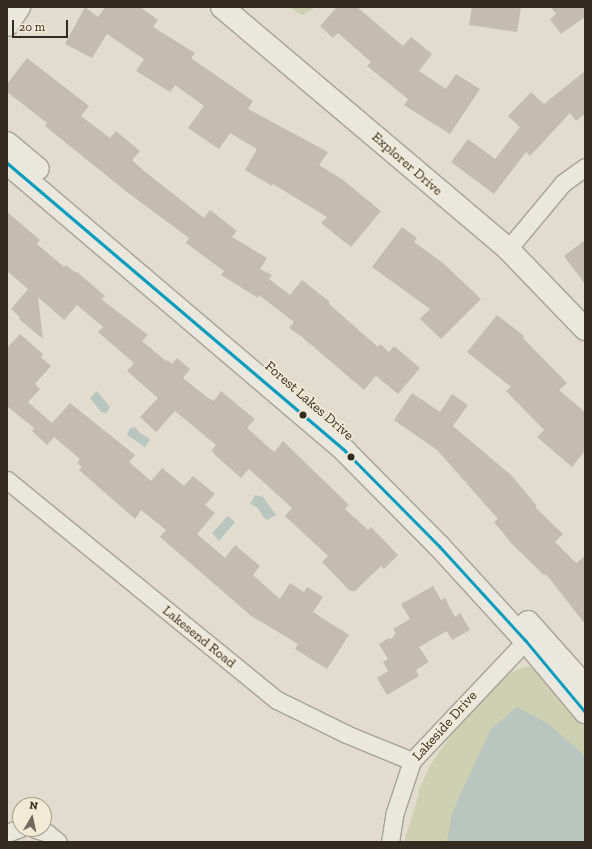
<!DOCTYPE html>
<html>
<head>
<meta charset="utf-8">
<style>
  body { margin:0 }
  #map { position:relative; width:592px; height:849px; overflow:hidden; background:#e1dcce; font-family:"Zilla Slab",serif }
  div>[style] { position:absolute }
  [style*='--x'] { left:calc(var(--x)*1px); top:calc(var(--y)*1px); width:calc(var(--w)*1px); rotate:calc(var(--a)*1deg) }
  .green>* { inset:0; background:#ced0b2 }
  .water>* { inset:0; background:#b8c6bf }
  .building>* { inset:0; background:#c4bcaf }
  .roads { filter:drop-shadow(1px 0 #a7a197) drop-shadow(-1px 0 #a7a197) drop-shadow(0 1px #a7a197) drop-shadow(0 -1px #a7a197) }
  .street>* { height:17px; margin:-8.5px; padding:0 8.5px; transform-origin:8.5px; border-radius:8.5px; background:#eae7de }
  .secondary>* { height:22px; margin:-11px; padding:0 11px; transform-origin:11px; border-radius:11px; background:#eae7de }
  .bus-1>* { height:3px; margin:-1.5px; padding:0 1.5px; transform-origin:1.5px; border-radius:1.5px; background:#059cbd }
  .dots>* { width:11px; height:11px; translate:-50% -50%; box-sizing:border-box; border:2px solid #f2ead5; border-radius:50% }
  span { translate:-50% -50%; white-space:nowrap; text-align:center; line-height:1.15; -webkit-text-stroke:3.5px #f2ead5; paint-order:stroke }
  .street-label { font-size:14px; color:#342b20 }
  .frame { position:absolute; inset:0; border:8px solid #342b20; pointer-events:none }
  .north { position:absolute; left:12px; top:797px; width:40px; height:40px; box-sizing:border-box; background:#f2ead5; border:1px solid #a69e8d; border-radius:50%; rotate:9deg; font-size:11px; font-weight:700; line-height:16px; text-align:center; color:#342b20 }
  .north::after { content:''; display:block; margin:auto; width:14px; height:18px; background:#71695d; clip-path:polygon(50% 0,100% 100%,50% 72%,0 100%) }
  .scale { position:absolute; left:12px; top:20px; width:56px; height:18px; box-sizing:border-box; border:2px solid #342b20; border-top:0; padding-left:5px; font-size:12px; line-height:14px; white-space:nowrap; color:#342b20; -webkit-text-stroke:3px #f2ead5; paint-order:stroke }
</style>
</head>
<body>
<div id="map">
  <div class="green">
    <i style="clip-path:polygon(288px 7px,316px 7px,302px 15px)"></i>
    <i style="clip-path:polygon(528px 666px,542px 670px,585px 724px,585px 842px,404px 842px,419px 794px,418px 791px,431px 764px,458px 725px,498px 683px,513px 671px)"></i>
  </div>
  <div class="water">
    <i style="clip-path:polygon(97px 391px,110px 407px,106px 413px,101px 412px,90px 398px)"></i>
    <i style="clip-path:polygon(135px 427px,140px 433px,150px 439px,145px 447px,127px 435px,130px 428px)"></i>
    <i style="clip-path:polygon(255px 495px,263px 497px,276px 515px,267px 520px,264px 518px,257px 507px,250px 504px)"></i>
    <i style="clip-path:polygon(228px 516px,235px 522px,219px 541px,212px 533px)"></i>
    <i style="clip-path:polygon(517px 707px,547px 723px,585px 756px,585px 840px,581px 842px,447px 842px,452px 813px,490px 730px)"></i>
  </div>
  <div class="building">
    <i style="clip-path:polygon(85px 7px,98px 17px,105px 7px,140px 7px,158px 20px,153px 27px,195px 53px,191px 58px,253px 101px,248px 109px,328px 152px,319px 165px,343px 180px,381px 211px,351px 247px,321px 223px,327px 217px,273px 184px,272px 186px,245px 170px,257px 149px,230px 133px,219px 149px,188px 128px,204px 106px,175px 85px,170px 92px,136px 71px,144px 59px,107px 34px,92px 58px,65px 44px)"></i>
    <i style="clip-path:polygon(337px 7px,357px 7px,403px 46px,411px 37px,432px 54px,419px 71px,446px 89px,456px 74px,480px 89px,450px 134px,404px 105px,408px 99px,367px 66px,371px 62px,338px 33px,333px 38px,320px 26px)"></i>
    <i style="clip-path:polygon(472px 7px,521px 7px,517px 32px,469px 25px)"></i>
    <i style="clip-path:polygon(551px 7px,585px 7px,585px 17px,561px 34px,550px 19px,556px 14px)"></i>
    <i style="clip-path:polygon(27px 58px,89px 106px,81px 116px,110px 138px,116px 131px,140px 151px,132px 160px,144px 171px,204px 218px,210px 210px,237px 231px,232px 237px,267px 258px,260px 269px,272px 275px,269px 279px,290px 295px,302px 280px,330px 302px,329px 304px,378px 347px,380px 344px,389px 352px,394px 346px,420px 368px,398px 394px,376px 376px,364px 390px,302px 337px,289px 328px,294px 322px,259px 295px,258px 298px,221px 275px,224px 271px,186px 243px,189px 238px,127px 192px,45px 126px,47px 123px,7px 92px,7px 84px)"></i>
    <i style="clip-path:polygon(585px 71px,585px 114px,576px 121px,570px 113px,530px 156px,526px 152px,494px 194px,451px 162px,468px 139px,495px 159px,520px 127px,508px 116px,531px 92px,544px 104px)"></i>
    <i style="clip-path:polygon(7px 212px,40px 240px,37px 244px,64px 267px,66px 265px,76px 273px,77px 272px,105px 296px,101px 299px,148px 335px,142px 341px,166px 361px,167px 360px,172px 364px,177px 358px,190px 369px,183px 378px,208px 398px,214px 401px,221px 391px,240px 407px,255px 419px,247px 428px,274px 452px,283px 441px,349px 505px,345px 509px,368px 530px,371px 527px,398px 555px,384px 569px,381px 566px,355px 591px,350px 591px,322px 562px,328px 556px,285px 516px,292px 508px,249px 469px,241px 478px,214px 454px,212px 450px,216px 445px,175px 411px,156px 432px,140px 417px,158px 398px,127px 371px,134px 363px,98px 332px,103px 327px,77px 305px,64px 320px,38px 297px,43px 339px,19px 319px,20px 317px,11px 309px,28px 289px,7px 271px)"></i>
    <i style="clip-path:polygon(402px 227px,417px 238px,414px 242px,443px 263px,481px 299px,441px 339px,420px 319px,430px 309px,372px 267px)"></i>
    <i style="clip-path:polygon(585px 240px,585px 284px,564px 256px)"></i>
    <i style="clip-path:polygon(497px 315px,524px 336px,523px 338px,567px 383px,559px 390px,585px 412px,585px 451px,572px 467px,537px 437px,544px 430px,506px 391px,511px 387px,467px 352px)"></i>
    <i style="clip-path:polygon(20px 334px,43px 354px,41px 357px,51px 366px,35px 384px,40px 389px,28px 402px,52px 423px,70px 403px,135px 455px,129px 462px,151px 481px,162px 468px,184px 486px,193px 476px,215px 494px,205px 505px,215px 513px,197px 534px,225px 558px,235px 545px,260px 566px,253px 575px,280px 599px,290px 583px,304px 592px,307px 587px,323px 597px,313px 612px,349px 635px,327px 669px,295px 649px,298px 644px,250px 615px,160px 537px,166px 530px,141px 510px,135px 519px,79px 470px,82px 467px,77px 463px,80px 459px,54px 437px,47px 445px,32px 431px,34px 428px,7px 406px,7px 348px)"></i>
    <i style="clip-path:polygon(412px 393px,440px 412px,452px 394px,468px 405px,453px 426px,512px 476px,537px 506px,535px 507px,563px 534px,555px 542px,576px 563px,585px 556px,585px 624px,546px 574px,544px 575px,512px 544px,494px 522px,498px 519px,437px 450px,394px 420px)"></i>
    <i style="clip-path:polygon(433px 586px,441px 600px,445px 598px,455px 617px,460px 613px,470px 630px,452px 640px,447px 631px,419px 647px,429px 662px,416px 670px,419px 676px,387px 695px,377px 678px,388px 671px,383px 662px,388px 659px,379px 644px,389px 638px,391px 639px,396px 633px,393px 629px,410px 619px,401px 604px)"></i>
  </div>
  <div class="roads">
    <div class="street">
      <i style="--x:508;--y:249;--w:86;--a:-50.2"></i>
      <i style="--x:563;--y:183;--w:27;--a:-36"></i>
      <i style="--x:7;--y:480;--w:348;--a:39.2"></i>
      <i style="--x:277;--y:700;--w:77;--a:26.2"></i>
      <i style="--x:346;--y:734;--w:71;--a:22.2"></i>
      <i style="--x:35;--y:829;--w:13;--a:18"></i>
      <i style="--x:47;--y:833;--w:14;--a:39"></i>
      <i style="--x:7;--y:833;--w:14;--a:-21"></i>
      <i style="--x:390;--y:842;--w:30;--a:-81"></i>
      <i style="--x:395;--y:812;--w:54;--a:-71.6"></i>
      <i style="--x:412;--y:761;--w:178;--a:-46.6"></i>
    </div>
    <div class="secondary">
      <i style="--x:222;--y:7;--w:375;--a:40.2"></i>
      <i style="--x:508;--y:249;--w:111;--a:46.1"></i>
      <i style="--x:7;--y:25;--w:22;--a:-56"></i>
      <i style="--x:7;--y:143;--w:40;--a:40"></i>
      <i style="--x:7;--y:163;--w:444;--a:40.4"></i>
      <i style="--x:345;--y:451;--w:135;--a:45.3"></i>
      <i style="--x:440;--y:547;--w:126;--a:47.6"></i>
      <i style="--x:525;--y:640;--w:94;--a:50.2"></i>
      <i style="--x:528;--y:622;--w:86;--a:48.3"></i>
    </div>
  </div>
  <div class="bus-1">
    <i style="--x:7;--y:163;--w:444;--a:40.4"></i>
    <i style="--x:345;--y:451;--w:135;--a:45.3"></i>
    <i style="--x:440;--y:547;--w:126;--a:47.6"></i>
    <i style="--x:525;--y:640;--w:94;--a:50.2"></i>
  </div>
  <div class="dots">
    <i style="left:303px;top:415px;background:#342b20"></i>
    <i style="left:351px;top:457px;background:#342b20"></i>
  </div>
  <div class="street-label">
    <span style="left:407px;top:164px;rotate:41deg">Explorer Drive</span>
    <span style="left:309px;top:401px;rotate:41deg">Forest Lakes Drive</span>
    <span style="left:199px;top:637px;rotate:39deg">Lakesend Road</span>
    <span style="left:445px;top:726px;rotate:-48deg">Lakeside Drive</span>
  </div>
  <div class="frame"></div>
  <div class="north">N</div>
  <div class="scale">20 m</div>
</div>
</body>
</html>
